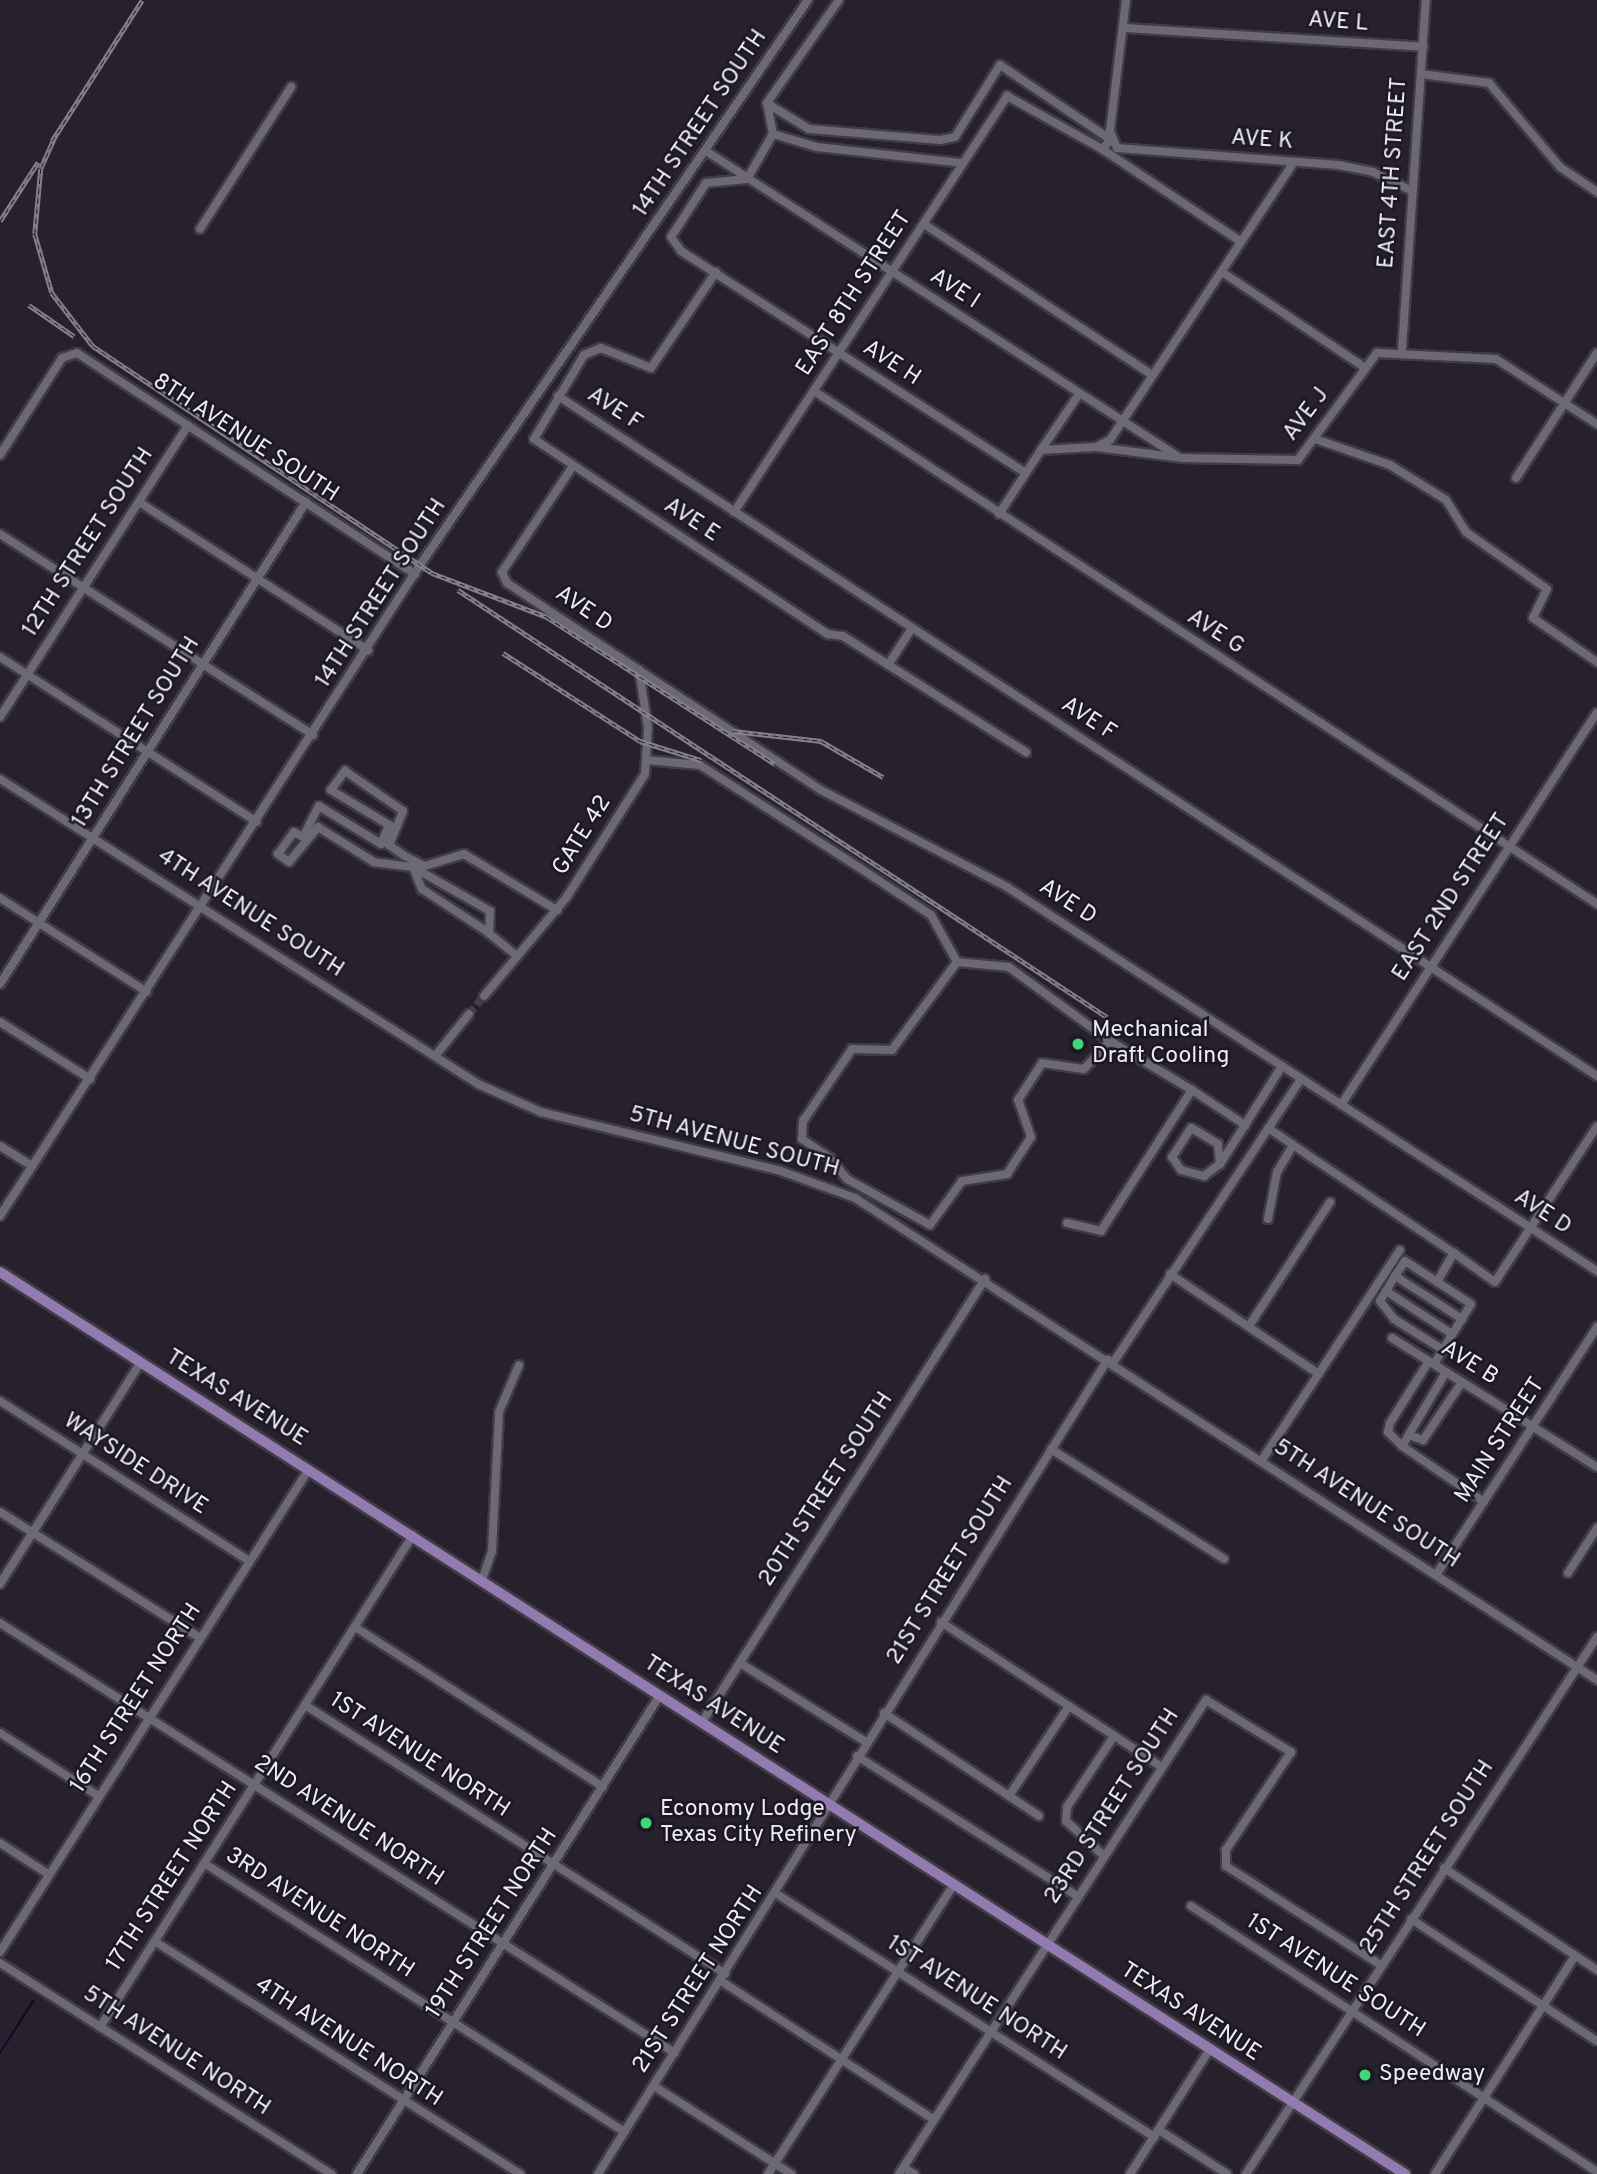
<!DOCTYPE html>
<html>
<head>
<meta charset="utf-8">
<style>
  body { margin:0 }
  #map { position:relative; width:1597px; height:2174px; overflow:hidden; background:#26212c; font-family:Overpass,sans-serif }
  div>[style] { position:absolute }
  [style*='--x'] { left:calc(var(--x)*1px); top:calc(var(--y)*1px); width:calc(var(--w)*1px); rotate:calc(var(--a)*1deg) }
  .stream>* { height:2px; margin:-1px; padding:0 1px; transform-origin:1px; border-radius:1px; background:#18032d }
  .minor-tunnel>* { height:8px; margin-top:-4px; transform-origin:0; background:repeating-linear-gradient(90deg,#443f4a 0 8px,transparent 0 12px) }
  .roads { filter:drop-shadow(2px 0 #403c46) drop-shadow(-2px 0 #403c46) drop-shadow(0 2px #403c46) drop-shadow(0 -2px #403c46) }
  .minor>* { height:8px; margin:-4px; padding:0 4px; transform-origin:4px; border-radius:4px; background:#6d6875 }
  .major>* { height:10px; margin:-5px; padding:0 5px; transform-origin:5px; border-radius:5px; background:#917bb0 }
  .rail>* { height:4.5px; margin-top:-2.25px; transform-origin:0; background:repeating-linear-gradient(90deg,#1c1823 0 5px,#84808a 0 10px); box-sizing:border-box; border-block:2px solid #84808a }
  .dots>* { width:19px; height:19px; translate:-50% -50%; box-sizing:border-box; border:4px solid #1c1823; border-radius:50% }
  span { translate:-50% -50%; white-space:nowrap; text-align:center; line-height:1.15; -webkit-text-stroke:5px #1c1823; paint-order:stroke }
  .street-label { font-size:23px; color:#eeebf3 }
  .poi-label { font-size:23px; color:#eeebf3 }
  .left { translate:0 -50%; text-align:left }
</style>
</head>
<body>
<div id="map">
  <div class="stream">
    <i style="--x:0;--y:2053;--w:62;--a:-57.6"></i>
  </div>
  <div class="minor-tunnel">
    <i style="--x:469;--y:1014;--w:23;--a:-50"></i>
  </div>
  <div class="roads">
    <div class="minor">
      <i style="--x:839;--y:0;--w:126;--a:125"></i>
      <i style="--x:767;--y:103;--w:32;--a:79"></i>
      <i style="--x:773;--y:134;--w:52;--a:120"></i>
      <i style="--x:747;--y:179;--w:41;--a:174.4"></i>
      <i style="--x:706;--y:183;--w:64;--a:122.9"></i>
      <i style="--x:671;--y:237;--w:17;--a:54"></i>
      <i style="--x:681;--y:251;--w:409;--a:32.8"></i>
      <i style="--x:1126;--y:0;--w:132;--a:97"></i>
      <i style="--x:1110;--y:131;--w:18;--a:68"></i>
      <i style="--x:1117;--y:148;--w:222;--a:4.4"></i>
      <i style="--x:1338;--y:165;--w:36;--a:11"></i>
      <i style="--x:1373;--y:172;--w:41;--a:25.9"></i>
      <i style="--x:1125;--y:28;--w:299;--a:3.6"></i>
      <i style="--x:1421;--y:74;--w:69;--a:7.5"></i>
      <i style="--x:1489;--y:83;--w:110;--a:49.8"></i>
      <i style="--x:1560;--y:167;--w:45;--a:34"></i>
      <i style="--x:768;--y:104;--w:48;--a:31.4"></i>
      <i style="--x:809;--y:129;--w:131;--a:4.8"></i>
      <i style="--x:940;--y:140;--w:15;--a:-11"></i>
      <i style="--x:955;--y:137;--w:85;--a:-58"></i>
      <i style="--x:1000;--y:65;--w:134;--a:34"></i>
      <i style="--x:1111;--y:140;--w:13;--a:135"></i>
      <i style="--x:1102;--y:149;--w:166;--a:33.7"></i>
      <i style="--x:773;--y:134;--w:46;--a:16.5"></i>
      <i style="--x:817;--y:147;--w:147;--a:6.3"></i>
      <i style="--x:706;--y:151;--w:561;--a:32.93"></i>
      <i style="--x:924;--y:224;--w:273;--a:33.5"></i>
      <i style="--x:200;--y:229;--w:169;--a:-57.3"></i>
      <i style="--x:716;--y:272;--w:116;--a:124.1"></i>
      <i style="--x:651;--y:368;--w:54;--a:-158.2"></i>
      <i style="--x:601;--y:348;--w:18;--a:158"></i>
      <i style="--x:584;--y:355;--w:98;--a:120.8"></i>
      <i style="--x:534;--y:439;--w:353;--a:33.6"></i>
      <i style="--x:828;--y:634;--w:15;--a:8"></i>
      <i style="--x:843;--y:636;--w:217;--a:32.4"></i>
      <i style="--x:1222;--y:272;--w:171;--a:33.8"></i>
      <i style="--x:1402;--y:349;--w:350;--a:-86.1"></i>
      <i style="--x:814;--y:391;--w:936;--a:33.23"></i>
      <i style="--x:558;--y:396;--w:1242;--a:33.2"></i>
      <i style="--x:1318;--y:440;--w:76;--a:19.1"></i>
      <i style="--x:1390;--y:465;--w:66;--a:32"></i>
      <i style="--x:1446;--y:500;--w:38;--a:58"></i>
      <i style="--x:1466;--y:532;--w:99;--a:35.1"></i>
      <i style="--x:1547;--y:589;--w:32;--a:116"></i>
      <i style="--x:1533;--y:618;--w:78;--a:34.5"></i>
      <i style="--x:1098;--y:446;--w:13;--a:-27"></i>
      <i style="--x:1110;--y:440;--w:333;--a:-56.5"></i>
      <i style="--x:1041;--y:450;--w:68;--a:-55.8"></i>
      <i style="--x:0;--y:455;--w:115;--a:-57.4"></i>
      <i style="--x:62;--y:358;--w:16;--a:-18"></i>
      <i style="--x:77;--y:353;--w:404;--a:33.2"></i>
      <i style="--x:573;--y:466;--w:128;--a:123.8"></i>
      <i style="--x:502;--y:572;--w:12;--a:66"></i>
      <i style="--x:507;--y:583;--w:376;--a:33.4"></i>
      <i style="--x:821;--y:790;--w:210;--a:27.5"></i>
      <i style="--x:1007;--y:887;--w:704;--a:33.06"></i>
      <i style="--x:1516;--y:478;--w:149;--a:-57.1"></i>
      <i style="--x:139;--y:502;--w:273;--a:32.9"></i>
      <i style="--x:734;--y:512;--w:498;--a:-56.7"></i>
      <i style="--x:1007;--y:96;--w:109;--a:29.2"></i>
      <i style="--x:999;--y:514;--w:77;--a:-56.7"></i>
      <i style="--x:1041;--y:450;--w:55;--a:-3.1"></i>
      <i style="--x:1096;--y:447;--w:87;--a:7.3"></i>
      <i style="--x:1182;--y:458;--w:116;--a:1"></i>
      <i style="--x:1298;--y:460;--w:133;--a:-53.6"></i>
      <i style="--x:1377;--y:353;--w:119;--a:2.9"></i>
      <i style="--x:1496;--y:359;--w:120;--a:32.8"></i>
      <i style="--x:0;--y:534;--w:372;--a:32.7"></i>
      <i style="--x:0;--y:657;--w:305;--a:32.7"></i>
      <i style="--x:888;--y:665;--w:44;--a:-57"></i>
      <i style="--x:0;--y:717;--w:347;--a:-57.2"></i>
      <i style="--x:646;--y:760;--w:54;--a:5.3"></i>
      <i style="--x:700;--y:765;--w:190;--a:32.8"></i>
      <i style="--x:860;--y:868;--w:85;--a:33.5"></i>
      <i style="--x:931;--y:915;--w:54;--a:61"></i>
      <i style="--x:0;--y:779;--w:567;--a:32.54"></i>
      <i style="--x:478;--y:1084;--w:69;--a:24"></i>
      <i style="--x:541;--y:1112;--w:244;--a:13.8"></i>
      <i style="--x:778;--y:1170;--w:82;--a:20"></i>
      <i style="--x:855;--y:1198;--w:885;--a:33.01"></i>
      <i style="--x:413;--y:867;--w:24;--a:68"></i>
      <i style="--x:422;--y:889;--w:80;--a:33.3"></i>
      <i style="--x:0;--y:898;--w:174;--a:32.6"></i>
      <i style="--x:517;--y:956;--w:36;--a:-141"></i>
      <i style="--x:489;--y:933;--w:22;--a:-87"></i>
      <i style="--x:490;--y:911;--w:89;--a:-150.3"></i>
      <i style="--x:413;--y:867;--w:39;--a:-173"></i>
      <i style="--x:374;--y:862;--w:66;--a:-148"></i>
      <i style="--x:318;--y:827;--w:45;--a:129.6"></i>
      <i style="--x:289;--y:862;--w:14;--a:-144"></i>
      <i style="--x:278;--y:854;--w:27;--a:-54"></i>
      <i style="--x:294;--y:832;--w:10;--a:29"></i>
      <i style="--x:303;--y:837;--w:35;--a:-63"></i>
      <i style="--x:319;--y:806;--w:73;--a:31.5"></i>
      <i style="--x:381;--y:844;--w:21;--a:-67"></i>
      <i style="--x:389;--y:825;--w:68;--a:-148.9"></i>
      <i style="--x:331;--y:790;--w:24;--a:-54"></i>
      <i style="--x:345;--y:771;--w:70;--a:34.6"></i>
      <i style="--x:403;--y:811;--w:37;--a:112"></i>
      <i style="--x:389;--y:845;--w:19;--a:35"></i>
      <i style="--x:405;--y:856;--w:22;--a:27"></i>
      <i style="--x:425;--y:866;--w:41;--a:-17.1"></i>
      <i style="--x:464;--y:854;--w:109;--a:31.1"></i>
      <i style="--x:0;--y:984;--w:571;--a:-57.59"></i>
      <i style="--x:484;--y:996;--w:128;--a:-50.1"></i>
      <i style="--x:566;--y:898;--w:147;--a:-57.5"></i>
      <i style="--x:645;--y:774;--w:46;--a:-86.3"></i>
      <i style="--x:648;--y:728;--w:59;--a:-98.8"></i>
      <i style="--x:0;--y:1022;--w:107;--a:32.3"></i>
      <i style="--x:1110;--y:1041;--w:125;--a:-143.8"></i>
      <i style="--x:1009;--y:967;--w:52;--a:-174.5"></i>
      <i style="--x:957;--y:962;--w:109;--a:126.5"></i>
      <i style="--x:892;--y:1050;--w:40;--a:-178.6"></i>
      <i style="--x:852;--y:1049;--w:87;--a:124.2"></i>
      <i style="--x:803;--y:1121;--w:18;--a:93"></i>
      <i style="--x:802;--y:1139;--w:34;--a:34"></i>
      <i style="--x:830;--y:1158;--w:27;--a:51"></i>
      <i style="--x:847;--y:1179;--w:95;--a:29"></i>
      <i style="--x:930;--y:1225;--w:54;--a:-54"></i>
      <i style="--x:962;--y:1181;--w:46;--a:-8.8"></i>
      <i style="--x:1007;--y:1174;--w:44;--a:-57"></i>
      <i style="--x:1031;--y:1137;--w:39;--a:-109"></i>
      <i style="--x:1018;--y:1100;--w:44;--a:-57"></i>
      <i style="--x:1042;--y:1063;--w:42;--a:8.1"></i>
      <i style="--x:1084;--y:1069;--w:38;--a:-47"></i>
      <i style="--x:1110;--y:1041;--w:96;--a:30.9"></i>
      <i style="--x:435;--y:1056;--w:54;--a:-51"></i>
      <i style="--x:1341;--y:1105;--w:468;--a:-56.9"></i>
      <i style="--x:1268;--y:1128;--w:30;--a:34"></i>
      <i style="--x:0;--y:1146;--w:38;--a:32"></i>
      <i style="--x:1220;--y:1164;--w:20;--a:-96"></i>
      <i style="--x:1218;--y:1144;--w:31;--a:-149"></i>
      <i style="--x:1191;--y:1128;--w:35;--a:123"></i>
      <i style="--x:1172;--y:1157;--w:16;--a:55"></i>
      <i style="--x:1181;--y:1170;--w:24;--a:15"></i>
      <i style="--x:1204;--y:1176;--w:20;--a:-37"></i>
      <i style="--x:1220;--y:1164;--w:46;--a:-57.3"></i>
      <i style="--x:0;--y:1216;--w:775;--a:-57.17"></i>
      <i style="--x:420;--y:565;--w:685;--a:-55.52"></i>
      <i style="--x:1268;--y:1219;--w:48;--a:-79.2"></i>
      <i style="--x:1277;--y:1172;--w:31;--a:-59"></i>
      <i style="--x:1293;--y:1145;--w:194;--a:33.9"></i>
      <i style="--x:1067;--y:1223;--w:35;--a:13"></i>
      <i style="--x:1101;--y:1231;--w:168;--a:-57.2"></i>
      <i style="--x:1192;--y:1090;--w:64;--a:33.4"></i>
      <i style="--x:1245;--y:1125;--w:70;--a:-57.9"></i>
      <i style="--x:1170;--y:1274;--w:179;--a:33.9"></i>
      <i style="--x:1395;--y:1276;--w:29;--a:121"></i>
      <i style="--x:1380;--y:1301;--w:23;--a:52"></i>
      <i style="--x:1394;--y:1319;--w:58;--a:32.3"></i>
      <i style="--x:1437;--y:1282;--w:34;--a:-60"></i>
      <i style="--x:1454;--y:1253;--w:50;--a:35.3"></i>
      <i style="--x:1495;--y:1282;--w:186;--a:-56.8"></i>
      <i style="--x:1386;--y:1291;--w:79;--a:33.1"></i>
      <i style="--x:1249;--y:1326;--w:148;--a:-56.8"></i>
      <i style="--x:1392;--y:1338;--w:242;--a:32.2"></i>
      <i style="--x:1113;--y:1363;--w:341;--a:-56.5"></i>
      <i style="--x:1434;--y:1364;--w:70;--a:-58.3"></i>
      <i style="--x:1471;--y:1304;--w:79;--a:-146.9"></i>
      <i style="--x:1405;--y:1261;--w:18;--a:124"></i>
      <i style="--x:1395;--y:1276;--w:80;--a:32.7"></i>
      <i style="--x:1446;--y:1372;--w:86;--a:120.7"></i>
      <i style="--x:1402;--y:1446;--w:99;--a:34.3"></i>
      <i style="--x:0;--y:1401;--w:296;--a:32.7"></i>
      <i style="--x:1409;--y:1435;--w:15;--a:20"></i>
      <i style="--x:1423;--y:1440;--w:70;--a:-56.1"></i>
      <i style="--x:1402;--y:1446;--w:20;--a:-135"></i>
      <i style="--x:1388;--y:1432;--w:9;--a:-77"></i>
      <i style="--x:1390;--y:1423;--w:73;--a:-57.8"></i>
      <i style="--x:1051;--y:1449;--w:205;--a:32.4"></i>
      <i style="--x:1262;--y:1460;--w:251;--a:-56.7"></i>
      <i style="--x:0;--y:1512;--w:236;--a:32.2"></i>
      <i style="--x:1568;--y:1573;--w:54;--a:-57.2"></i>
      <i style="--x:1436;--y:1575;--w:296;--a:-57"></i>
      <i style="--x:482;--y:1580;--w:31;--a:-71"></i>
      <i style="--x:492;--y:1551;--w:139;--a:-87.1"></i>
      <i style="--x:499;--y:1412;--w:51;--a:-66.9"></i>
      <i style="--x:0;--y:1584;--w:263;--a:-57.6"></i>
      <i style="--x:941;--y:1622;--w:262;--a:33.3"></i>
      <i style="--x:0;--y:1623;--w:800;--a:32.5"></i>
      <i style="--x:355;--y:1627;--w:295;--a:32.8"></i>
      <i style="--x:740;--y:1663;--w:149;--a:32.1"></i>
      <i style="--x:305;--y:1705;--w:499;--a:32.6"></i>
      <i style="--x:884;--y:1713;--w:186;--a:33.6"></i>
      <i style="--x:702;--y:1722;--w:526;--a:-57.43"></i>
      <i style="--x:0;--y:1733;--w:117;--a:32.7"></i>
      <i style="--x:857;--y:1756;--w:261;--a:32.5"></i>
      <i style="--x:1009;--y:1796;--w:108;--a:-56.3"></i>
      <i style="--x:0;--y:1843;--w:57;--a:32.9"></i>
      <i style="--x:1103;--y:1855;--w:50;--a:-137.4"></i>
      <i style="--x:1066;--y:1821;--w:14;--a:-86"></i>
      <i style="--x:1067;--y:1807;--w:85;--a:-56.5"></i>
      <i style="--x:204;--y:1863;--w:499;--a:32.6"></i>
      <i style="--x:1444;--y:1868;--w:184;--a:33.7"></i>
      <i style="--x:777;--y:1894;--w:449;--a:32.8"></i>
      <i style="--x:1191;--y:1906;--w:485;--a:33.2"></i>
      <i style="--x:1411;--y:1919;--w:222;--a:33.3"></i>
      <i style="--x:156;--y:1942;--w:432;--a:32.5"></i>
      <i style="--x:0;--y:1952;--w:573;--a:-57.39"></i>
      <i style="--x:0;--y:1963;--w:393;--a:32.5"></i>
      <i style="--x:721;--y:1981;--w:254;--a:33.1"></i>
      <i style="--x:100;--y:2027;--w:583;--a:-57.54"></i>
      <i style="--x:654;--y:2086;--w:163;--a:32.7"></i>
      <i style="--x:1159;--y:2130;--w:81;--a:32.9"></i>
      <i style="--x:904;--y:2168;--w:12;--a:31"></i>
      <i style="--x:357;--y:2174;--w:567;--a:-57.68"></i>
      <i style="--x:598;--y:2174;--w:961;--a:-57.96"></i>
      <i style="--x:768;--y:2174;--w:345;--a:-57.3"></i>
      <i style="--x:899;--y:2174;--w:565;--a:-57.07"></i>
      <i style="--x:1206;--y:1700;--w:100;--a:31.5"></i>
      <i style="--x:1291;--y:1752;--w:118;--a:123.6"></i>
      <i style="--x:1226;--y:1850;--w:16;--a:90"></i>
      <i style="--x:1226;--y:1866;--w:184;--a:32.6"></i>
      <i style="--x:1130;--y:2174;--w:148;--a:-57.4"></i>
      <i style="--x:1246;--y:2174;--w:642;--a:-56.83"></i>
      <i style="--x:1435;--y:2174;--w:259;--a:-57.3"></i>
    </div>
    <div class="major">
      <i style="--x:0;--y:1272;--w:1670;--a:32.7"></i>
    </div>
  </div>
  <div class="rail">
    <i style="--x:56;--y:135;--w:37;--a:114"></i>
    <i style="--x:41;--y:169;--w:65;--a:95.3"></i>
    <i style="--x:35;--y:234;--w:61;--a:73.9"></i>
    <i style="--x:52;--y:293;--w:67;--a:52.3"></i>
    <i style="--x:93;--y:346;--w:408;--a:33.8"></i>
    <i style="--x:432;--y:573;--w:123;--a:20.9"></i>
    <i style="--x:547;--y:617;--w:271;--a:32.8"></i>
    <i style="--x:52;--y:141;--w:167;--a:-57.4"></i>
    <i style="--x:0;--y:221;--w:70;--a:-57.2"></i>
    <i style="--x:29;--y:305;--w:55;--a:34.6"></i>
    <i style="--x:458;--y:590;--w:777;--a:33.34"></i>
    <i style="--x:503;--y:653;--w:163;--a:32.7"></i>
    <i style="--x:640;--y:741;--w:64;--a:17.3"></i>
    <i style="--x:733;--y:731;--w:89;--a:6.5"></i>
    <i style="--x:821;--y:741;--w:72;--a:30.1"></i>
  </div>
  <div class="dots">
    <i style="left:1078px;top:1044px;background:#40d77c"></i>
    <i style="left:646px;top:1823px;background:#40d77c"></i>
    <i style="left:1365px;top:2075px;background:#40d77c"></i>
  </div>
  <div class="street-label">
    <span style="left:1338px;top:23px;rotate:4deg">AVE L</span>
    <span style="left:701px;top:124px;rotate:-56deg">14TH STREET SOUTH</span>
    <span style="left:1262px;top:141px;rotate:4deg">AVE K</span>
    <span style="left:1394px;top:173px;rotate:-86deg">EAST 4TH STREET</span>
    <span style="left:954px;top:290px;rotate:33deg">AVE I</span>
    <span style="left:855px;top:294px;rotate:-57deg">EAST 8TH STREET</span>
    <span style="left:891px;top:364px;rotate:33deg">AVE H</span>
    <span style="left:614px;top:410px;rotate:33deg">AVE F</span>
    <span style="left:1307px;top:415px;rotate:-53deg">AVE J</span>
    <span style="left:245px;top:439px;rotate:33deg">8TH AVENUE SOUTH</span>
    <span style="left:691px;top:521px;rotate:33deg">AVE E</span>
    <span style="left:89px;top:543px;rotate:-57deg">12TH STREET SOUTH</span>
    <span style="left:382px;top:594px;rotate:-57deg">14TH STREET SOUTH</span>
    <span style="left:583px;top:610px;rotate:34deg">AVE D</span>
    <span style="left:1215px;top:633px;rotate:33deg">AVE G</span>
    <span style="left:1088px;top:720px;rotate:33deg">AVE F</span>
    <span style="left:137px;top:733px;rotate:-58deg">13TH STREET SOUTH</span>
    <span style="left:583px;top:836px;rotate:-58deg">GATE 42</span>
    <span style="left:1452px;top:898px;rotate:-57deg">EAST 2ND STREET</span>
    <span style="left:1067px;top:903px;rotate:33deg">AVE D</span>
    <span style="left:250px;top:914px;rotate:33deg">4TH AVENUE SOUTH</span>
    <span style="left:734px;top:1143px;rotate:15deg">5TH AVENUE SOUTH</span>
    <span style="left:1542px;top:1213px;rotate:33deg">AVE D</span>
    <span style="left:1469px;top:1364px;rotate:32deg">AVE B</span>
    <span style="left:236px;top:1399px;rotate:32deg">TEXAS AVENUE</span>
    <span style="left:1501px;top:1441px;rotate:-57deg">MAIN STREET</span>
    <span style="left:135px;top:1465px;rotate:33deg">WAYSIDE DRIVE</span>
    <span style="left:827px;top:1490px;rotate:-57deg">20TH STREET SOUTH</span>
    <span style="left:1366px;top:1505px;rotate:33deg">5TH AVENUE SOUTH</span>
    <span style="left:951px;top:1571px;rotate:-58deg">21ST STREET SOUTH</span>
    <span style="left:137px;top:1699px;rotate:-57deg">16TH STREET NORTH</span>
    <span style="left:713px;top:1706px;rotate:33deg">TEXAS AVENUE</span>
    <span style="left:419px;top:1756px;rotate:33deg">1ST AVENUE NORTH</span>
    <span style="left:1113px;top:1807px;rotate:-57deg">23RD STREET SOUTH</span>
    <span style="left:348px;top:1822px;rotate:33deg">2ND AVENUE NORTH</span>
    <span style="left:1428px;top:1858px;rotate:-57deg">25TH STREET SOUTH</span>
    <span style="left:173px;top:1877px;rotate:-57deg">17TH STREET NORTH</span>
    <span style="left:319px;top:1914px;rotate:33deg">3RD AVENUE NORTH</span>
    <span style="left:493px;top:1924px;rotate:-57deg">19TH STREET NORTH</span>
    <span style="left:1335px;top:1977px;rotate:33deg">1ST AVENUE SOUTH</span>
    <span style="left:699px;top:1980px;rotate:-57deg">21ST STREET NORTH</span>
    <span style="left:976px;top:1999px;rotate:33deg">1ST AVENUE NORTH</span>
    <span style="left:1190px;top:2013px;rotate:33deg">TEXAS AVENUE</span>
    <span style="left:348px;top:2043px;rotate:33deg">4TH AVENUE NORTH</span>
    <span style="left:176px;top:2052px;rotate:33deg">5TH AVENUE NORTH</span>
  </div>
  <div class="poi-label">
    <span class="left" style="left:1092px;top:1044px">Mechanical<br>Draft Cooling</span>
    <span class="left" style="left:660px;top:1823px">Economy Lodge<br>Texas City Refinery</span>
    <span class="left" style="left:1379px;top:2075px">Speedway</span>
  </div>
</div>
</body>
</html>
